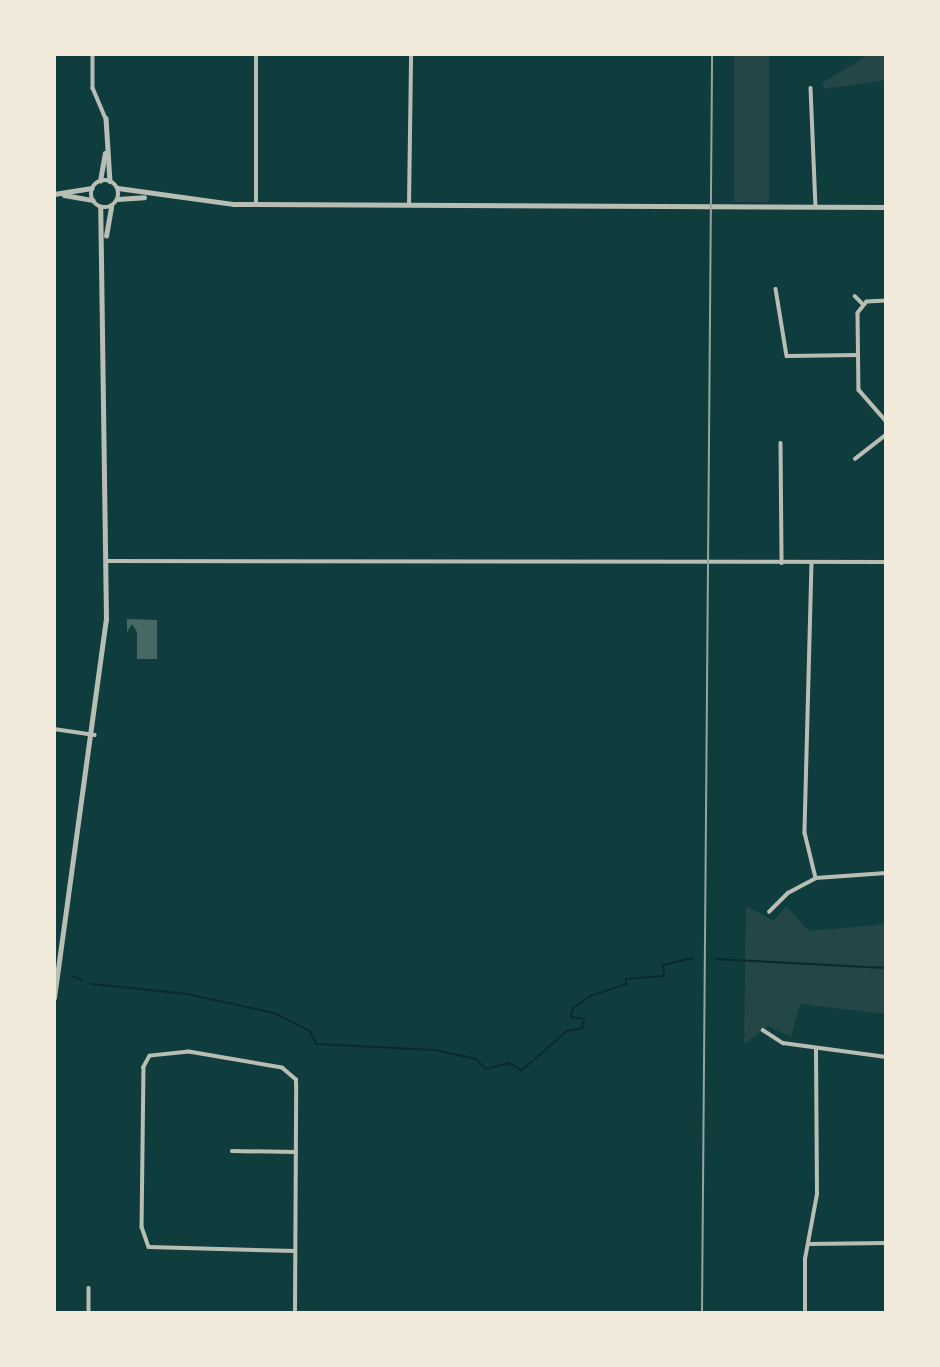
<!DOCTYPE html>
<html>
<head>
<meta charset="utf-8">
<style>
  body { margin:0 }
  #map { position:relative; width:940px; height:1367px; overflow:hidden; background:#0f3d3e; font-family:Overpass,sans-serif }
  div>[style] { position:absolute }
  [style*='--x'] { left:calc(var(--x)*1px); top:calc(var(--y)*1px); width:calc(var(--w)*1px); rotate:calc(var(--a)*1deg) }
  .green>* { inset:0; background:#244646; transform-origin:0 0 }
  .stream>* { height:2px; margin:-1px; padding:0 1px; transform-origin:1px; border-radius:1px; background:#0a2a2b }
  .building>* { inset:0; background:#486865 }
  .minor>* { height:3.5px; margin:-1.75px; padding:0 1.75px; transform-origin:1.75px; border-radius:1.75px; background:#b8beb3 }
  .tertiary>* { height:4.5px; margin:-2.25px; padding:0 2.25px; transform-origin:2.25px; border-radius:2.25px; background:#b8beb3 }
  .tertiary>.ring { margin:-2.25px; padding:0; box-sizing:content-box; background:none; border:4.5px solid #b8beb3; border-radius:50% }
  .rail>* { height:2px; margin:-1px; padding:0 1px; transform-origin:1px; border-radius:1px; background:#97a49c }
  span { translate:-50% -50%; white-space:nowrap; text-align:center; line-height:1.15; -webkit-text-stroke:7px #f1e9da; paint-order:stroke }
  .frame { position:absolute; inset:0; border:56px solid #f1e9da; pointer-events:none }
</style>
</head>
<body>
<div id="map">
  <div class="green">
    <i style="left:734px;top:54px;width:35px;height:148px"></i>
    <i style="clip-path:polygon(870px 54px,886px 54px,886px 80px,824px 89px,822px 83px)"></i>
    <i style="clip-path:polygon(746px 906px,774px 921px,786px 906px,809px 931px,886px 924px,886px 1014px,800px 1004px,791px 1037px,768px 1026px,744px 1044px)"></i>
  </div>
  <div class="stream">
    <i style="--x:716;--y:959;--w:170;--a:3"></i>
    <i style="--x:73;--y:976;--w:9;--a:27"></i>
    <i style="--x:92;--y:984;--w:96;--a:6"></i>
    <i style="--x:187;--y:994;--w:89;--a:12.3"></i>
    <i style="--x:274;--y:1013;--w:40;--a:26.6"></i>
    <i style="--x:310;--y:1031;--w:14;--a:65"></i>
    <i style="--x:316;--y:1044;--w:119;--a:2.9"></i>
    <i style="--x:435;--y:1050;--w:42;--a:12.4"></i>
    <i style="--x:476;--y:1059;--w:14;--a:45"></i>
    <i style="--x:486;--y:1069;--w:23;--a:-15"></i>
    <i style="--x:508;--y:1063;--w:16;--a:27"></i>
    <i style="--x:522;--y:1070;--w:60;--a:-40.9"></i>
    <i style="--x:567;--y:1031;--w:15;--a:-11"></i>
    <i style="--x:582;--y:1028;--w:9;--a:-77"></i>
    <i style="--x:584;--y:1019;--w:13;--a:-171"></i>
    <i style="--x:571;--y:1017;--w:8;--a:-83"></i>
    <i style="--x:572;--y:1009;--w:22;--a:-36"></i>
    <i style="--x:590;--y:996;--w:38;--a:-18"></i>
    <i style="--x:626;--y:984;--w:5;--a:-90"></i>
    <i style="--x:626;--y:979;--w:38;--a:-5"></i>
    <i style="--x:664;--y:976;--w:11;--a:-95"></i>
    <i style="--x:663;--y:965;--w:31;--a:-13"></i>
  </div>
  <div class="building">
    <i style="clip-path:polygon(127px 619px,157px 620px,157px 659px,137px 659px,137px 632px,132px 624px,127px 632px)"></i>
  </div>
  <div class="minor">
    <i style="--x:93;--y:54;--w:34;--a:90"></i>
    <i style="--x:93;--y:88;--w:33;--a:67"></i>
    <i style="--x:811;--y:88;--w:118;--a:87.6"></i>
    <i style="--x:256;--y:204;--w:150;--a:-90"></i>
    <i style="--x:409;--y:205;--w:151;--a:-89.2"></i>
    <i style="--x:776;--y:289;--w:68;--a:80.7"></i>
    <i style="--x:787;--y:356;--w:71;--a:-0.8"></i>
    <i style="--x:855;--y:296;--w:11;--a:45"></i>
    <i style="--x:886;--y:301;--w:19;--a:177"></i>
    <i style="--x:867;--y:302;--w:14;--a:129"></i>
    <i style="--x:858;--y:313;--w:77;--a:89.3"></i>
    <i style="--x:859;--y:390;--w:41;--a:48.9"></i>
    <i style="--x:781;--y:443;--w:120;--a:89.5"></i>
    <i style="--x:855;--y:459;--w:39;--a:-38"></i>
    <i style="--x:106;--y:561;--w:780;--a:0.07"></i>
    <i style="--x:812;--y:563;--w:270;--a:91.5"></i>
    <i style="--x:805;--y:833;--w:46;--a:76.3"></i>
    <i style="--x:54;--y:729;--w:41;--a:8.3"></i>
    <i style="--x:769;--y:912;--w:27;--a:-45"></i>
    <i style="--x:788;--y:893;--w:32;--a:-28"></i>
    <i style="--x:816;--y:878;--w:70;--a:-4.1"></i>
    <i style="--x:763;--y:1030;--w:24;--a:33"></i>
    <i style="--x:783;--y:1043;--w:104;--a:7.7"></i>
    <i style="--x:232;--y:1151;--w:64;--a:0.9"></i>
    <i style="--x:808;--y:1244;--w:78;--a:-0.7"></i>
    <i style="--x:89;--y:1288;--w:25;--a:90"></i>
    <i style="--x:295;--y:1313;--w:227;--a:-89.7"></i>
    <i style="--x:296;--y:1086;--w:6;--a:-90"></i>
    <i style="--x:296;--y:1080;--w:18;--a:-139"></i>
    <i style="--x:282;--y:1068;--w:94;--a:-170.2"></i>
    <i style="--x:189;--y:1052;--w:39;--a:174"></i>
    <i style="--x:150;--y:1056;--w:13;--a:119"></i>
    <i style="--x:144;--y:1067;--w:160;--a:90.7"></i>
    <i style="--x:142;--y:1227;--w:21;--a:71"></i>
    <i style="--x:149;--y:1247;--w:146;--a:1.6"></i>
    <i style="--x:805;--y:1313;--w:54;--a:-90"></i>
    <i style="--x:805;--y:1259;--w:66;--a:-79.5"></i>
    <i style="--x:817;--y:1194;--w:144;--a:-90.4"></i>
  </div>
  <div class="tertiary">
    <i style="--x:106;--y:118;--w:63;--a:86.4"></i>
    <i class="ring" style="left:91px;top:180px;width:23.5px;height:23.5px"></i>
    <i style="--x:100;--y:181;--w:28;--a:-80"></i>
    <i style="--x:118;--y:188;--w:117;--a:7.9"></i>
    <i style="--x:234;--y:204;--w:652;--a:0.26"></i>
    <i style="--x:54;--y:194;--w:38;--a:-9"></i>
    <i style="--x:64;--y:195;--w:29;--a:10"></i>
    <i style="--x:118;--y:199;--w:26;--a:-4"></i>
    <i style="--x:106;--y:236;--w:29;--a:-80"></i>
    <i style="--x:54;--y:998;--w:382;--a:-82.2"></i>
    <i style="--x:106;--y:620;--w:413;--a:-90.8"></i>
  </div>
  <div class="rail">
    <i style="--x:702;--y:1313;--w:1259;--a:-89.54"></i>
  </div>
  <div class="frame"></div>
</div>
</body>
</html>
